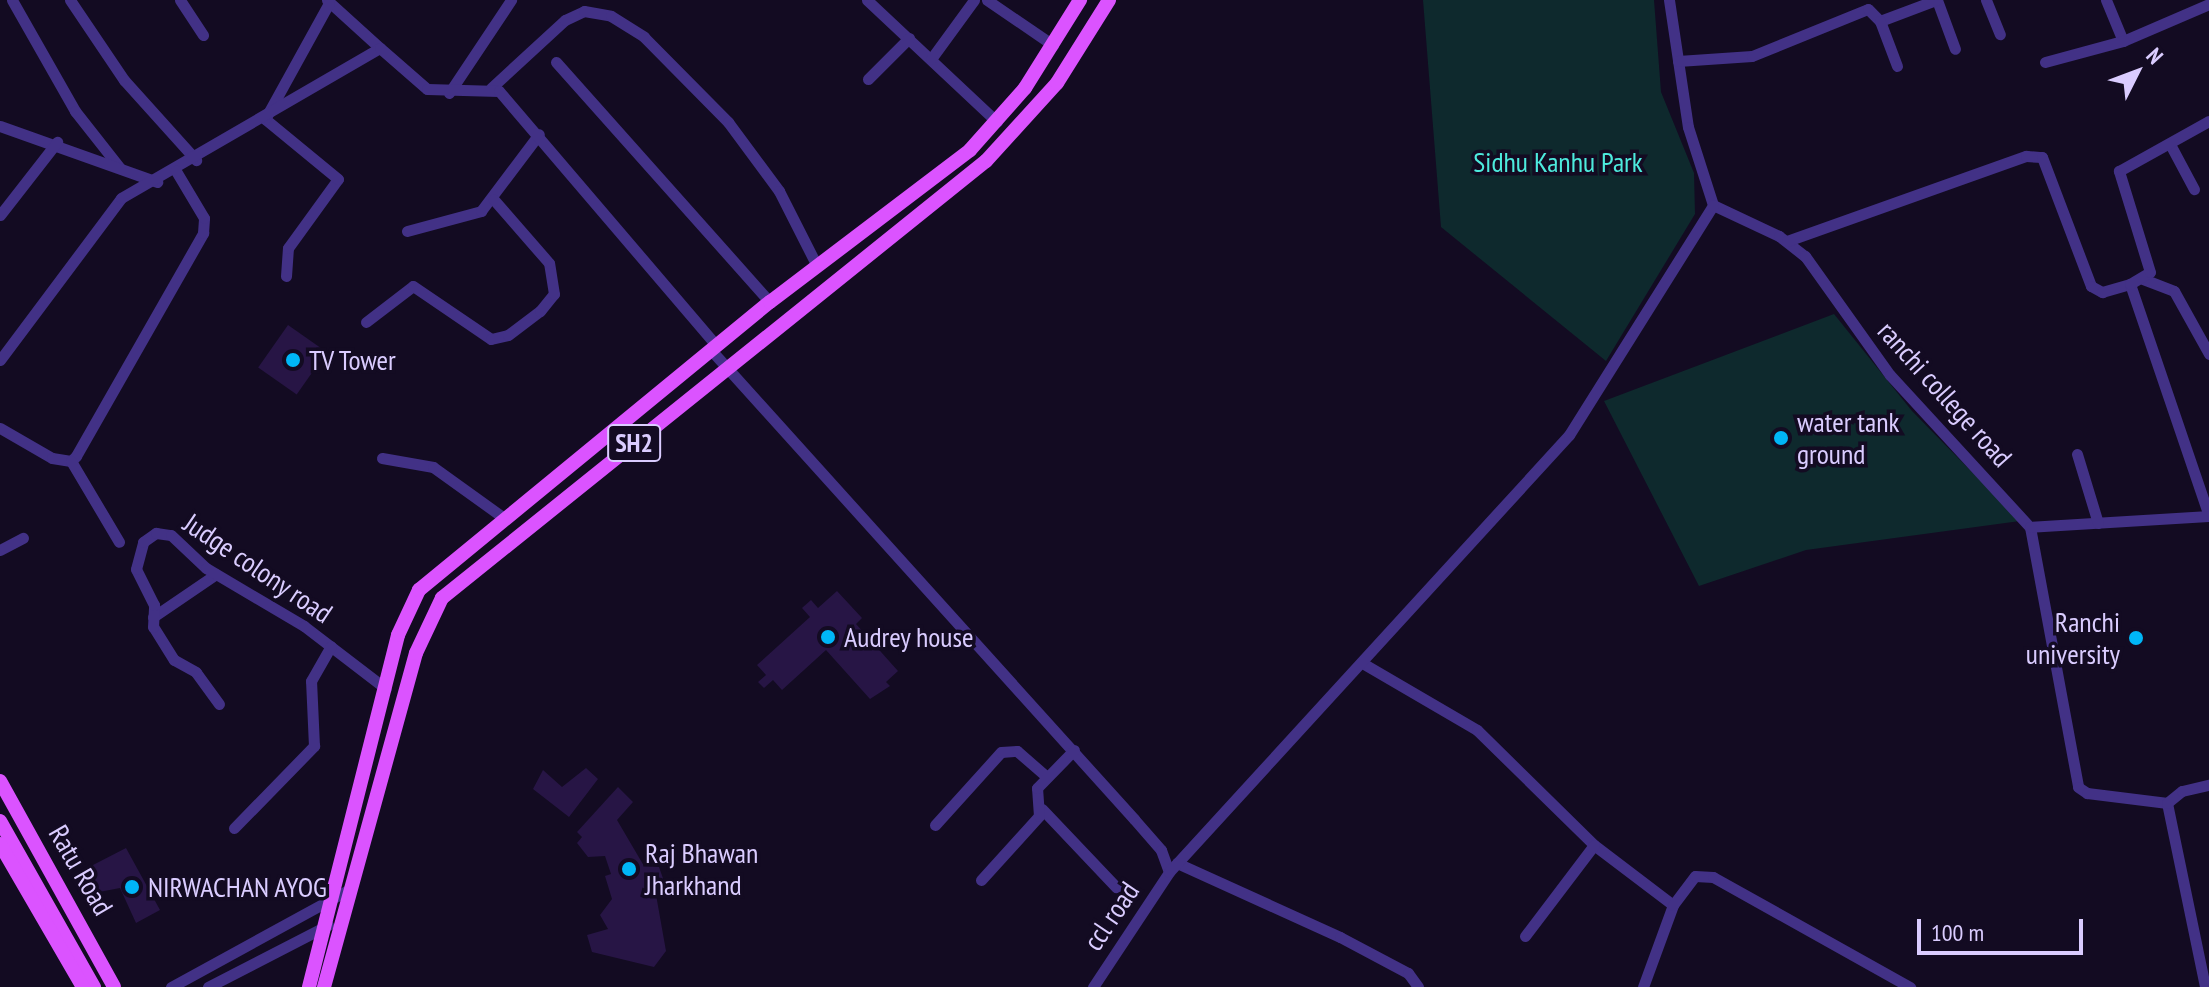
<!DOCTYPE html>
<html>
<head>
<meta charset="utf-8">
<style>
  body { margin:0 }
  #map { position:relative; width:2209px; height:987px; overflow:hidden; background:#130b22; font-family:"PT Sans Narrow",sans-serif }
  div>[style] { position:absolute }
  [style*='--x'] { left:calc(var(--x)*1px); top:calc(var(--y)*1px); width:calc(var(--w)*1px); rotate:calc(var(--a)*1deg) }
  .green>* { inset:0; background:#0e292d }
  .building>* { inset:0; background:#271545; transform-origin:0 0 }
  .minor>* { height:11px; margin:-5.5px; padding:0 5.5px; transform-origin:5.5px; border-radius:5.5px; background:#423186 }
  .major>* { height:14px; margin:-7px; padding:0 7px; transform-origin:7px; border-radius:7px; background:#db53ff }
  .dots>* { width:22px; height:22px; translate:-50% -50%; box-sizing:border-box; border:4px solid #130b22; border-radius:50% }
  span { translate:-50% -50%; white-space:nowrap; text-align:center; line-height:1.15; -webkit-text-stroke:7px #130b22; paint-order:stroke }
  .shield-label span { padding:2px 6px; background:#130b22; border:2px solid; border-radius:6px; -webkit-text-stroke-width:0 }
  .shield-label { font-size:26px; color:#daccff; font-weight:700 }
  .park-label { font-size:28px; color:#4deadd }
  .poi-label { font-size:28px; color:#daccff }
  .left { translate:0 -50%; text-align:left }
  .right { translate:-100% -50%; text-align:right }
  .street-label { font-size:28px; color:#daccff }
  .north { position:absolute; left:2097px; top:32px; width:80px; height:80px; -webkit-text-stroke:6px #130b22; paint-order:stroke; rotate:48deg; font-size:22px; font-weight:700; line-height:32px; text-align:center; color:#daccff }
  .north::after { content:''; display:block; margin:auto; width:28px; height:36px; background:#daccff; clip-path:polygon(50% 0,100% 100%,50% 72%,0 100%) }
  .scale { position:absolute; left:1917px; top:919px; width:166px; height:36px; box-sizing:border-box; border:4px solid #daccff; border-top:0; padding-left:10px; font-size:24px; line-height:28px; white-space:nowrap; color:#daccff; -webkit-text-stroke:6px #130b22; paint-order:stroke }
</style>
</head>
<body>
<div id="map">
  <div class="green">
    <i style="clip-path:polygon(1423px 0,1654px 0,1661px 92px,1694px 173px,1695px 214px,1606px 361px,1441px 227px)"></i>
    <i style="clip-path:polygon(1834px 314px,1912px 411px,2020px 521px,1806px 550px,1699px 586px,1604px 401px)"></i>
  </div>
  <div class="building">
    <i style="left:288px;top:325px;width:47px;height:52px;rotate:35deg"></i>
    <i style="clip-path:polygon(837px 591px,862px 618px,856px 624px,898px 671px,886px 682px,890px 686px,870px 699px,826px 650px,782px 690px,773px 680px,764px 688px,758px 682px,766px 675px,757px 665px,810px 617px,802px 608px,811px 600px,818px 608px)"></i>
    <i style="clip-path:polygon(586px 768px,598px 779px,569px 817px,533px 789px,543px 770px,562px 787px)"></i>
    <i style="clip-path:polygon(618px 787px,633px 802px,617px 820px,644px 866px,659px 867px,666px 887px,655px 889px,666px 951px,654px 967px,592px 952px,587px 935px,608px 929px,600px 915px,612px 899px,605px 876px,611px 874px,605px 856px,588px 857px,577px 843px,582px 837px,577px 832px)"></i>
    <i style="clip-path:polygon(126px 848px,160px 910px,136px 923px,120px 888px,99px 892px,91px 879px,93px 865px)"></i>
  </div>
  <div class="minor">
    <i style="--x:12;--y:0;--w:128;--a:60.4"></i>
    <i style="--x:75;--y:111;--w:73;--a:51.7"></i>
    <i style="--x:70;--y:0;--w:97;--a:56"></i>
    <i style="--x:124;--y:80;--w:108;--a:48"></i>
    <i style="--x:180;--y:0;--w:42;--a:56.7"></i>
    <i style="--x:327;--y:0;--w:72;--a:42.2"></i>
    <i style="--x:867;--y:0;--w:178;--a:43.2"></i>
    <i style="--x:987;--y:0;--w:80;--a:34.3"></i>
    <i style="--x:1669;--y:0;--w:128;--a:81.5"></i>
    <i style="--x:1688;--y:127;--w:82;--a:72.2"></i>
    <i style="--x:1937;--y:0;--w:52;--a:69.8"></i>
    <i style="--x:1986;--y:0;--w:37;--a:68"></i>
    <i style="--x:2106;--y:0;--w:44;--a:67.5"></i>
    <i style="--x:2123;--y:41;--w:94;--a:-23.3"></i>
    <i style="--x:1880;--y:21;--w:60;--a:-20.6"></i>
    <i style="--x:931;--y:59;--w:73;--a:-53.9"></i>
    <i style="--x:1678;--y:61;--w:74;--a:-3.9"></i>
    <i style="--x:1752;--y:56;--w:125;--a:-22.1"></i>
    <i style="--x:1868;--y:9;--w:17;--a:45"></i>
    <i style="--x:1880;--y:21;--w:48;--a:69.3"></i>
    <i style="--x:556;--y:62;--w:322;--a:48.3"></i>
    <i style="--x:2045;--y:62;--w:81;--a:-15.1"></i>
    <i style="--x:868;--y:79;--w:58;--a:-45"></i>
    <i style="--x:491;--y:88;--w:100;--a:-42.6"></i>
    <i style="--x:565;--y:20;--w:21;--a:-25"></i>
    <i style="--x:584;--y:11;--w:27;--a:10"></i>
    <i style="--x:611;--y:16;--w:39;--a:32"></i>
    <i style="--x:644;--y:37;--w:120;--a:45.3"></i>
    <i style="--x:728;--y:122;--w:86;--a:53.5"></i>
    <i style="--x:779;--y:191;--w:84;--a:63.1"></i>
    <i style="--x:449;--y:93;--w:112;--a:-56.3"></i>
    <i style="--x:0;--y:126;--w:167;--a:19.6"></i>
    <i style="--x:2171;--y:146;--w:49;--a:61.9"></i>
    <i style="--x:1713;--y:205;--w:73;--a:25.2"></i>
    <i style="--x:1779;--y:236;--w:33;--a:38"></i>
    <i style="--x:1805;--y:256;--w:146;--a:54.5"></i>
    <i style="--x:1890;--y:375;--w:207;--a:47.4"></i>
    <i style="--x:2030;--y:527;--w:264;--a:79.5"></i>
    <i style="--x:2078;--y:787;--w:11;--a:34"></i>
    <i style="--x:2087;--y:793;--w:81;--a:7.1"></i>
    <i style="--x:0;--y:215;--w:93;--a:-52"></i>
    <i style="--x:407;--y:231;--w:77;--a:-15.1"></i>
    <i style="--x:481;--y:211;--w:96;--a:-53"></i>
    <i style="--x:1787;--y:241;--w:254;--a:-19.6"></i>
    <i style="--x:2026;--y:156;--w:16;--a:4"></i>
    <i style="--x:2042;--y:157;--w:138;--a:69.2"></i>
    <i style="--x:2091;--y:286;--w:13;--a:29"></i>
    <i style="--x:2102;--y:292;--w:29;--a:-16"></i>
    <i style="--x:2130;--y:284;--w:245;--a:71.2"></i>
    <i style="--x:2209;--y:516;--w:179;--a:176.5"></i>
    <i style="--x:286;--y:276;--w:28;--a:-86"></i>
    <i style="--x:288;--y:248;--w:85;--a:-54.1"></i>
    <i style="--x:338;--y:179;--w:94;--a:-140.6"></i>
    <i style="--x:265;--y:119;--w:132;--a:-61.1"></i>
    <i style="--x:2143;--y:279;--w:33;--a:21"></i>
    <i style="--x:2174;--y:291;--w:72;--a:60.9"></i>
    <i style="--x:2130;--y:284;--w:23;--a:-31"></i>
    <i style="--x:2150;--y:272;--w:106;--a:-107.1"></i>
    <i style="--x:2119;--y:171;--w:103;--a:-29.1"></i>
    <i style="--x:366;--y:322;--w:59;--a:-37.5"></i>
    <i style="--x:413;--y:286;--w:94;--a:34.2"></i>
    <i style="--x:491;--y:339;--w:17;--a:-13"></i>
    <i style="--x:508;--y:335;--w:40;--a:-37"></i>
    <i style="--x:540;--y:311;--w:22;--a:-51"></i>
    <i style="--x:554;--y:294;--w:31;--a:-99"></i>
    <i style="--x:549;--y:263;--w:84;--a:-131.1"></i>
    <i style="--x:711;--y:350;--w:632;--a:47.95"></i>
    <i style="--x:1134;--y:819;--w:41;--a:48.9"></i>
    <i style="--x:1161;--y:850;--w:23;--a:70"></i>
    <i style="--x:0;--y:360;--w:202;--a:-53.2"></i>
    <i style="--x:121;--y:198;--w:299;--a:-30.1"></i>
    <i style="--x:380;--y:48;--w:62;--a:41.1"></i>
    <i style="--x:427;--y:89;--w:72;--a:1.6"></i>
    <i style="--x:499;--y:91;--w:335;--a:49.5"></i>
    <i style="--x:0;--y:428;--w:60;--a:30"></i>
    <i style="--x:52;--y:458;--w:19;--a:9"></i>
    <i style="--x:71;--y:461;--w:7;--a:-45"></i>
    <i style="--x:76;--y:456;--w:257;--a:-60.3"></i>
    <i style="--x:203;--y:233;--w:15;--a:-86"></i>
    <i style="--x:204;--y:218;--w:55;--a:-120.8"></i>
    <i style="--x:2077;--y:454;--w:72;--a:73.1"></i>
    <i style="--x:382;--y:458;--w:52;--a:10"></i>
    <i style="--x:433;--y:467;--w:87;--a:35.7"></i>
    <i style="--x:71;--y:461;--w:94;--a:59.3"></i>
    <i style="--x:0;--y:550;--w:26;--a:-28"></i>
    <i style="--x:153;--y:617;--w:76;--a:-34.3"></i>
    <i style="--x:1364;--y:664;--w:131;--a:30.3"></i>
    <i style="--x:1477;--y:730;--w:164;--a:44.5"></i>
    <i style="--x:1594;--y:845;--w:99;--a:37.2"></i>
    <i style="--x:1673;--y:905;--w:87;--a:110.1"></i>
    <i style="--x:219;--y:704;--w:39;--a:-126"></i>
    <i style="--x:196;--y:672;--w:25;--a:-151"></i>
    <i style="--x:174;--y:660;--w:39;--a:-122"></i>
    <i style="--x:153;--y:627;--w:22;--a:-87"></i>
    <i style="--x:154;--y:605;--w:40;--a:-116.6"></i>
    <i style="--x:136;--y:569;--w:28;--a:-75"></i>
    <i style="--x:143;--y:542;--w:16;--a:-35"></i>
    <i style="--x:156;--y:533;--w:15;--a:8"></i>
    <i style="--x:171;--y:535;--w:48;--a:43.3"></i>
    <i style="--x:206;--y:568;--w:114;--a:30.6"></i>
    <i style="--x:304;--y:626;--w:103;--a:37.5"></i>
    <i style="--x:2167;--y:803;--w:188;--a:78.3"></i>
    <i style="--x:2167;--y:803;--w:19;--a:-39"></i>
    <i style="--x:2182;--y:791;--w:28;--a:-13"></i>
    <i style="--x:1042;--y:809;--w:108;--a:46.5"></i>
    <i style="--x:935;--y:825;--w:98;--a:-47.9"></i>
    <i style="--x:1001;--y:752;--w:16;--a:-4"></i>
    <i style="--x:1017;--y:751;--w:38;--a:41"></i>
    <i style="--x:234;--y:828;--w:115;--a:-45.7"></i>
    <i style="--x:314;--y:746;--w:65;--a:-92.6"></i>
    <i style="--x:311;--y:681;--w:40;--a:-60.3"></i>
    <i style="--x:1177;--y:863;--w:179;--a:24.4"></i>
    <i style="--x:1340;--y:937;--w:77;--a:27.9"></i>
    <i style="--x:1408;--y:973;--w:17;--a:54"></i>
    <i style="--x:981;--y:880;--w:86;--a:-47.8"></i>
    <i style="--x:1039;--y:816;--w:28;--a:-94"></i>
    <i style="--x:1037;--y:788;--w:53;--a:-45.8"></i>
    <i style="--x:1673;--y:905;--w:36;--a:-53"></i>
    <i style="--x:1695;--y:876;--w:18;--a:3"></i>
    <i style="--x:1713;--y:877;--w:226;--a:29.2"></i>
    <i style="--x:1525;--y:936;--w:114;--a:-52.8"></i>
    <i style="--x:171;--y:987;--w:204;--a:-28.7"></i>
    <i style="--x:208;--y:987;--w:135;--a:-27.3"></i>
    <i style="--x:1093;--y:987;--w:138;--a:-56.5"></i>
    <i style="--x:1169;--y:872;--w:592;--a:-47.53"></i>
    <i style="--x:1569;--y:435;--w:271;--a:-57.9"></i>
  </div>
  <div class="major">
    <i style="--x:0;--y:781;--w:235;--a:61"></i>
    <i style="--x:0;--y:821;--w:191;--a:60.5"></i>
    <i style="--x:0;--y:844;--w:165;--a:59.9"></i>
    <i style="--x:309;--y:987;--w:363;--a:-75.8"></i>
    <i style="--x:398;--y:635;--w:50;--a:-65"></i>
    <i style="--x:419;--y:590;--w:454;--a:-39.4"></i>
    <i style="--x:770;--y:302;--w:251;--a:-37.2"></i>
    <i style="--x:970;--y:150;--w:83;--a:-48.4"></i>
    <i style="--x:1025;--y:88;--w:104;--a:-58"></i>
    <i style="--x:324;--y:987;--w:346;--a:-74.6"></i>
    <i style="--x:416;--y:653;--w:61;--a:-64.7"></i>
    <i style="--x:442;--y:598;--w:698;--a:-38.78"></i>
    <i style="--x:986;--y:161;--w:105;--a:-47.7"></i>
    <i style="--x:1057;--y:83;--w:98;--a:-57.9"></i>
  </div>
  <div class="dots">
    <i style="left:293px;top:360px;background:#00b6f7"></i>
    <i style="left:1781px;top:438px;background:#00b6f7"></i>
    <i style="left:828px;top:637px;background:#00b6f7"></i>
    <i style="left:2136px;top:638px;background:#00b6f7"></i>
    <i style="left:629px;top:869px;background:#00b6f7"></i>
    <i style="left:132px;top:887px;background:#00b6f7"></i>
  </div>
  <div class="shield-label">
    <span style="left:634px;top:443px">SH2</span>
  </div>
  <div class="park-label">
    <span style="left:1558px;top:162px">Sidhu Kanhu Park</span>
  </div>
  <div class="poi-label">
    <span class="left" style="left:309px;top:360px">TV Tower</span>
    <span class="left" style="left:1797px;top:438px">water tank<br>ground</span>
    <span class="right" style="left:2120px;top:638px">Ranchi<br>university</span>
    <span class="left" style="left:844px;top:637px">Audrey house</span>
    <span class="left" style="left:645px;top:869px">Raj Bhawan<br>Jharkhand</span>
    <span class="left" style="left:148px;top:887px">NIRWACHAN AYOG</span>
  </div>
  <div class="street-label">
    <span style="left:1945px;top:394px;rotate:48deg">ranchi college road</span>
    <span style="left:258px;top:568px;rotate:34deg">Judge colony road</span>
    <span style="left:81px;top:870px;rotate:60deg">Ratu Road</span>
    <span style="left:1111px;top:916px;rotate:-56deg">ccl road</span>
  </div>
  <div class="north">N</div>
  <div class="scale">100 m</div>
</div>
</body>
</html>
